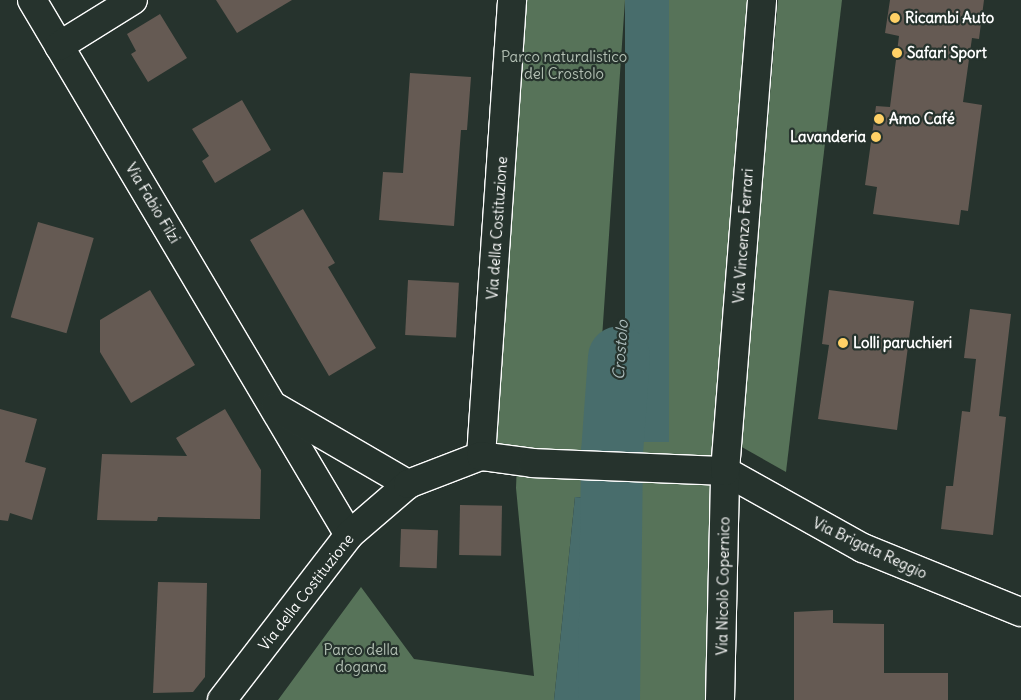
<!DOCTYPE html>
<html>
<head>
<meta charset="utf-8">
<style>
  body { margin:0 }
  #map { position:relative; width:1021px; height:700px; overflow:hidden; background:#26332d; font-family:Delius,sans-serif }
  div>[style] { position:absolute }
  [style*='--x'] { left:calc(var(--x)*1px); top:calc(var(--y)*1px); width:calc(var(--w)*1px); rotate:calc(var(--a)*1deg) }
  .green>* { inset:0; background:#577359 }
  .water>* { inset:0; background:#486d6c; transform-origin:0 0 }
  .river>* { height:62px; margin:-31px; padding:0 31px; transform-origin:31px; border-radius:31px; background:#486d6c }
  .building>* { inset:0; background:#655a53; transform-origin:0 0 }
  .roads { filter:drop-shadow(1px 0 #fff) drop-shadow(-1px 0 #fff) drop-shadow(0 1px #fff) drop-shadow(0 -1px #fff) }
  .minor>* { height:28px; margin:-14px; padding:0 14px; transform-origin:14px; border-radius:14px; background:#26332d }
  .tertiary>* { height:28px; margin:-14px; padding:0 14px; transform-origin:14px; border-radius:14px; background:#26332d }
  .dots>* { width:14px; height:14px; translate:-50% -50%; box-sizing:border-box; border:2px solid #26332d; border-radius:50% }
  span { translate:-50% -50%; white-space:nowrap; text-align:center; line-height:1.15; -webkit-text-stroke:4.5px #26332d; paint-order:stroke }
  .poi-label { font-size:15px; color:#fff; font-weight:700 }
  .left { translate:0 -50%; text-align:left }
  .right { translate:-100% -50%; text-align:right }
  .park-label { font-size:15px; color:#b3c0b4 }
  .street-label { font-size:15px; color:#fff }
  .water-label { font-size:16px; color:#adbdbd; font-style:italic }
</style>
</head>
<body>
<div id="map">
  <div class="green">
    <i style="clip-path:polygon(512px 0,625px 0,595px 441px,641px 445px,669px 0,762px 0,720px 700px,639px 700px,638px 501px,575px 497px,554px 700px,278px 700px,361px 587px,414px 659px,534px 676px,516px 488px,517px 462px,481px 456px)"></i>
    <i style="clip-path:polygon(778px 0,842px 0,786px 472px,740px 446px)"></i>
  </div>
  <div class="water">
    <i style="left:625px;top:0;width:44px;height:442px"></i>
    <i style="clip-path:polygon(575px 497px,638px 501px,639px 700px,554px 700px)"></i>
  </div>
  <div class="river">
    <i style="--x:609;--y:700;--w:247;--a:-89.3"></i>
    <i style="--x:612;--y:453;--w:96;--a:-85.8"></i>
  </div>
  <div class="building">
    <i style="clip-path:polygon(216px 0,292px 0,237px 33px)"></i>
    <i style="clip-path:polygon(890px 0,984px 0,979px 39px,972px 38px,963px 102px,982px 105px,968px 211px,961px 210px,959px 225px,873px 214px,877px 187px,865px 185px,876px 106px,890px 107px,899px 36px,885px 33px)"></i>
    <i style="clip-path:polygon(160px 14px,187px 58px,148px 82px,131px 54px,136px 51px,127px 34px)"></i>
    <i style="clip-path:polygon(410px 73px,471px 77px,467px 130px,461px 130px,454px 226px,379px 220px,383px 172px,403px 173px)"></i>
    <i style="clip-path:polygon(242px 100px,271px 150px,215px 183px,202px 161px,209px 156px,192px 129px)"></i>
    <i style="clip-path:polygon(303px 209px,335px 263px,328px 267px,376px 348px,329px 376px,250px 240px)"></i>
    <i style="left:38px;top:222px;width:58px;height:99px;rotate:16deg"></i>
    <i style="left:408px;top:280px;width:51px;height:55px;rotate:3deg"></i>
    <i style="clip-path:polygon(150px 290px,195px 365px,131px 403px,100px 352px,100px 320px)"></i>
    <i style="clip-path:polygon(829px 290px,914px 301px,897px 430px,818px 419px,829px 345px,822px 344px)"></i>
    <i style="clip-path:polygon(970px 309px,1011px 314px,999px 416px,1006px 417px,993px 535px,941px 529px,946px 486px,953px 486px,962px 411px,970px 412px,976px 359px,964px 358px)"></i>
    <i style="clip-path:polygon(0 409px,37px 419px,25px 462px,46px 468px,32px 520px,10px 513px,8px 521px,0 520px)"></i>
    <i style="clip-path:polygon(225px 409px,261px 470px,260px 519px,158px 517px,157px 521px,97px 520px,102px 454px,187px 456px,176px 438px)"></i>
    <i style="left:460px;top:505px;width:42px;height:50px;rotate:1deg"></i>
    <i style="left:401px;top:529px;width:37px;height:38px;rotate:2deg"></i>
    <i style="clip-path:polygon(158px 582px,207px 583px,205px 677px,193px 692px,153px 693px)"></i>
    <i style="clip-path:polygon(833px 610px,833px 623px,884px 624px,884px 673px,948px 673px,948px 700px,794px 700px,794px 612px)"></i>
  </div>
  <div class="roads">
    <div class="minor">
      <i style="--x:32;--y:0;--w:622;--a:59.35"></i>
      <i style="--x:59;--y:46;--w:87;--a:-31.9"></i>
      <i style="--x:275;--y:407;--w:154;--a:30.1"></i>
      <i style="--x:481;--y:456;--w:457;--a:-86.1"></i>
      <i style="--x:222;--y:700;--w:208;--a:-52.4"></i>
      <i style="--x:349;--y:535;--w:78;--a:-40.8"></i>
      <i style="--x:408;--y:484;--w:78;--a:-21"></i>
      <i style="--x:481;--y:456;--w:52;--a:7.7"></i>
      <i style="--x:533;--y:463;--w:192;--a:2.4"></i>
      <i style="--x:725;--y:471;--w:158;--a:29.2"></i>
      <i style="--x:863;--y:548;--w:170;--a:22.1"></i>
    </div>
    <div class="tertiary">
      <i style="--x:720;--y:700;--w:229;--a:-88.7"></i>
      <i style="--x:725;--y:471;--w:472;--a:-85.5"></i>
    </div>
  </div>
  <div class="dots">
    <i style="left:895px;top:18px;background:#ffd166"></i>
    <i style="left:897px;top:53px;background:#ffd166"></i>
    <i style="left:879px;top:119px;background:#ffd166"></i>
    <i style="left:876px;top:137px;background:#ffd166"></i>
    <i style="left:843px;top:343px;background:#ffd166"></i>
  </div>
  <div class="poi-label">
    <span class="left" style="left:905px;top:18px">Ricambi Auto</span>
    <span class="left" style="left:907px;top:53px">Safari Sport</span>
    <span class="left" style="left:889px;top:119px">Amo Café</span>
    <span class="right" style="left:866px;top:137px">Lavanderia</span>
    <span class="left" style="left:853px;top:343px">Lolli paruchieri</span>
  </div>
  <div class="park-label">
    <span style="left:564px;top:65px">Parco naturalistico<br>del Crostolo</span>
    <span style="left:361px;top:658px">Parco della<br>dogana</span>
  </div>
  <div class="street-label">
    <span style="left:153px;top:203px;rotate:59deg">Via Fabio Filzi</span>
    <span style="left:497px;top:228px;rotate:-86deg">Via della Costituzione</span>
    <span style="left:743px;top:236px;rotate:-86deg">Via Vincenzo Ferrari</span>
    <span style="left:870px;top:548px;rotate:25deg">Via Brigata Reggio</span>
    <span style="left:723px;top:586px;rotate:-89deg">Via Nicolò Copernico</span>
    <span style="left:306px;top:592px;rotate:-52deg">Via della Costituzione</span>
  </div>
  <div class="water-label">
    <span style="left:620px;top:350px;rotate:-86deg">Crostolo</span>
  </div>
</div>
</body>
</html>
